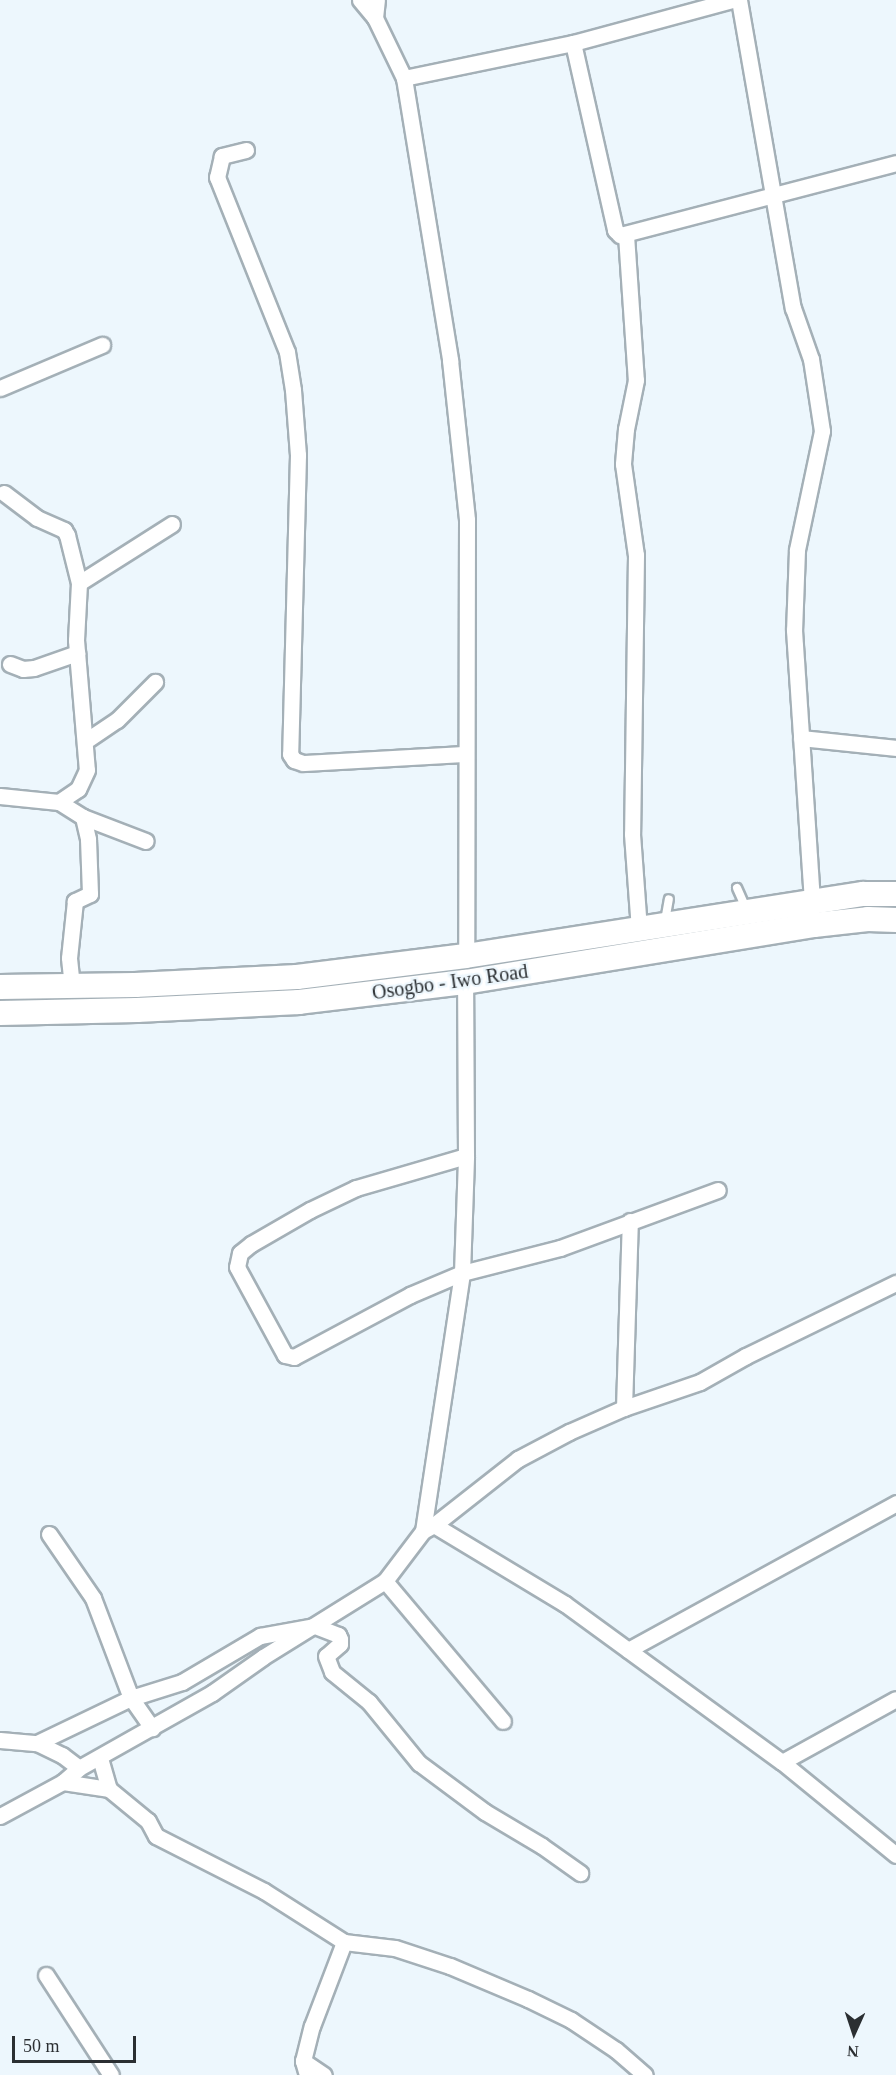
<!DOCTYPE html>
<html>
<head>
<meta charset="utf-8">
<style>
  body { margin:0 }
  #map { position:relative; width:896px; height:2075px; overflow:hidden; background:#edf7fd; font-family:"Times New Roman",serif }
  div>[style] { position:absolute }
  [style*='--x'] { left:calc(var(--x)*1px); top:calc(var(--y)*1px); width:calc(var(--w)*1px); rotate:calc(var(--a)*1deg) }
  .roads { filter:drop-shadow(2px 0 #a4b0b7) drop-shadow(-2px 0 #a4b0b7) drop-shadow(0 2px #a4b0b7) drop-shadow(0 -2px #a4b0b7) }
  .service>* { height:8px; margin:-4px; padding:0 4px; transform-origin:4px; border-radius:4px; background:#fff }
  .minor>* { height:15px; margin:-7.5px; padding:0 7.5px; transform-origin:7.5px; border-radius:7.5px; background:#fff }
  .primary>* { height:24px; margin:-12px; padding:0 12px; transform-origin:12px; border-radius:12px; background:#fff }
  span { translate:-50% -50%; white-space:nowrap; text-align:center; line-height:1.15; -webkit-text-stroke:4.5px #edf7fd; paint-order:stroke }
  .street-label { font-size:20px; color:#2b2f32 }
  .north { position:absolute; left:824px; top:2003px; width:60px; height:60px; -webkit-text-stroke:4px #edf7fd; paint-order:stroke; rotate:183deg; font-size:16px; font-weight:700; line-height:24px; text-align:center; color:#2b2f32 }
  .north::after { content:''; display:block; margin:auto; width:21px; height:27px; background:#2b2f32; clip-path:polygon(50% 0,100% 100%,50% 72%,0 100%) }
  .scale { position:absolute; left:12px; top:2036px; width:124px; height:27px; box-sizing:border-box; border:3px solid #2b2f32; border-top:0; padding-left:8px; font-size:18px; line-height:21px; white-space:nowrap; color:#2b2f32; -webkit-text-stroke:4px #edf7fd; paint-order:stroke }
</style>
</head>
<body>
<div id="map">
  <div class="roads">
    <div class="service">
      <i style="--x:737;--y:888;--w:22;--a:66"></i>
      <i style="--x:665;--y:921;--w:22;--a:-80"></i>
    </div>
    <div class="minor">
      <i style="--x:360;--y:0;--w:23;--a:50"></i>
      <i style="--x:375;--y:18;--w:67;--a:64.2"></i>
      <i style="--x:404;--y:78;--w:286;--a:80.7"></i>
      <i style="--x:450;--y:360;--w:161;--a:83.9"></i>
      <i style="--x:467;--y:520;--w:436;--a:90.1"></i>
      <i style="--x:739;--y:0;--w:313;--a:80.1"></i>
      <i style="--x:793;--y:308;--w:54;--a:70.6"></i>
      <i style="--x:811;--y:359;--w:73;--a:81.3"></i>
      <i style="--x:822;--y:431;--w:122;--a:101.9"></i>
      <i style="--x:797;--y:550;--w:80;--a:92.1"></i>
      <i style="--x:794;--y:630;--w:272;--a:86.2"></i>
      <i style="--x:375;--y:18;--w:18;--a:-84"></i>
      <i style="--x:573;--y:43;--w:192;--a:77.3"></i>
      <i style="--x:615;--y:230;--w:7;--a:45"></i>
      <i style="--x:620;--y:235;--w:285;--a:-14.6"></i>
      <i style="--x:404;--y:78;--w:173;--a:-11.7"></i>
      <i style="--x:573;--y:43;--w:165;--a:-15.1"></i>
      <i style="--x:246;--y:150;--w:25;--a:166"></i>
      <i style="--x:222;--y:156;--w:22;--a:103"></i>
      <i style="--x:217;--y:177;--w:188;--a:68.2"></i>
      <i style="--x:287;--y:352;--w:38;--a:81"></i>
      <i style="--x:293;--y:390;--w:65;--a:85.6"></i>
      <i style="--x:298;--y:455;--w:299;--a:91.5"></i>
      <i style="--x:290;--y:754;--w:7;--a:56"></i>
      <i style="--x:294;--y:760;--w:9;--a:18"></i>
      <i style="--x:303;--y:763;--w:162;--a:-3.2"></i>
      <i style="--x:626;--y:235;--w:145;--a:86.1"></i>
      <i style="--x:636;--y:380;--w:50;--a:101.5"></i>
      <i style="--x:626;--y:429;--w:35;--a:95"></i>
      <i style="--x:623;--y:464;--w:92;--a:81.9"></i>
      <i style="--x:636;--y:555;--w:279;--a:90.8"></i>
      <i style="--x:632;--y:834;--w:95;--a:85.8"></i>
      <i style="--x:0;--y:388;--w:111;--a:-22.9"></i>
      <i style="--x:4;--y:493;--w:41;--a:37.1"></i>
      <i style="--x:37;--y:518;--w:30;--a:24"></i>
      <i style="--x:64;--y:530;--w:6;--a:59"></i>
      <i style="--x:67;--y:535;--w:49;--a:76"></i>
      <i style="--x:79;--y:583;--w:57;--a:93"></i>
      <i style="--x:76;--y:640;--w:130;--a:85.2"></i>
      <i style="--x:87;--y:770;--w:21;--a:115"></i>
      <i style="--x:78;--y:789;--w:23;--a:146"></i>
      <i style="--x:79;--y:583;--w:110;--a:-32.4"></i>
      <i style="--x:10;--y:664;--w:14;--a:21"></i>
      <i style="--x:23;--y:669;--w:11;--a:-5"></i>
      <i style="--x:34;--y:668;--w:46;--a:-19.2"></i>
      <i style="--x:801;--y:738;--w:96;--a:6"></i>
      <i style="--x:87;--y:740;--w:36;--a:-34"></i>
      <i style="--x:117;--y:720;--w:54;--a:-45"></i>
      <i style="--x:0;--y:796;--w:59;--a:5.8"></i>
      <i style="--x:59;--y:802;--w:28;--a:32"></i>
      <i style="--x:83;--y:817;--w:23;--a:77"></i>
      <i style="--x:88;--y:839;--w:55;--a:87.9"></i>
      <i style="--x:90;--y:894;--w:17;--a:155"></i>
      <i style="--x:75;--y:901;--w:57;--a:96"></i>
      <i style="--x:69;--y:958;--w:28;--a:84"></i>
      <i style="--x:83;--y:817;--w:67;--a:20.9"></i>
      <i style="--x:466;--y:1156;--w:115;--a:163.8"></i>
      <i style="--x:356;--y:1188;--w:51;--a:154.4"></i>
      <i style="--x:310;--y:1210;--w:68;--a:150"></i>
      <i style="--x:251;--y:1244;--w:14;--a:141"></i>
      <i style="--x:240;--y:1253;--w:14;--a:102"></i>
      <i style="--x:237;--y:1267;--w:100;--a:61.4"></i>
      <i style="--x:285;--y:1355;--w:9;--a:13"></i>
      <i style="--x:294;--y:1357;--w:132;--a:-28.1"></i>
      <i style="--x:410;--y:1295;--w:56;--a:-22.9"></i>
      <i style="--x:462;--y:1273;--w:101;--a:-14.3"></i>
      <i style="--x:560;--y:1248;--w:168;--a:-20.2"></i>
      <i style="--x:624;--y:1408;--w:187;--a:-88.2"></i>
      <i style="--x:434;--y:1525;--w:107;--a:-38.2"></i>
      <i style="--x:518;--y:1459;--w:58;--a:-27.9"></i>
      <i style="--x:569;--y:1432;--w:60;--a:-23.6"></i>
      <i style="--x:624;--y:1408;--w:80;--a:-18.9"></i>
      <i style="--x:700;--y:1382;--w:53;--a:-29.5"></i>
      <i style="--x:746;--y:1356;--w:167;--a:-26"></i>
      <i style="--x:423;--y:1531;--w:13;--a:-29"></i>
      <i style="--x:434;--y:1525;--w:153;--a:31.1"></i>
      <i style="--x:565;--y:1604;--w:268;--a:36.1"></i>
      <i style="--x:782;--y:1762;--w:147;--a:39.2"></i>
      <i style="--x:49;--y:1534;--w:78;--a:55.5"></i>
      <i style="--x:93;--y:1598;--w:107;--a:69.2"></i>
      <i style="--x:131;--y:1698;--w:37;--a:55"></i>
      <i style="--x:385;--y:1581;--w:183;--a:49.9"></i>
      <i style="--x:628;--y:1650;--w:306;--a:-28.7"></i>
      <i style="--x:0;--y:1740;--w:37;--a:5"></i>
      <i style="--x:37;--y:1743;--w:28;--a:26"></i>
      <i style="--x:62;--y:1755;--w:21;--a:37"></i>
      <i style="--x:37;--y:1743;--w:104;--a:-25.6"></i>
      <i style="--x:131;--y:1698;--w:53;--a:-17.4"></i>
      <i style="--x:182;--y:1682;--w:91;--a:-30.5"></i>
      <i style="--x:260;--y:1636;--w:56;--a:-10.3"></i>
      <i style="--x:315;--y:1626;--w:25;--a:21"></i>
      <i style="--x:338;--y:1635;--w:4;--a:63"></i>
      <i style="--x:340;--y:1639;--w:5;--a:90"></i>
      <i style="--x:340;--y:1644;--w:18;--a:139"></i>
      <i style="--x:326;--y:1656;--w:17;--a:69"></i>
      <i style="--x:332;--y:1672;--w:48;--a:39"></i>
      <i style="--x:369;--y:1702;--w:79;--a:50.7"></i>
      <i style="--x:419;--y:1763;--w:82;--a:36.6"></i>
      <i style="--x:485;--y:1812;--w:66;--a:30.8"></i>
      <i style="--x:542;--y:1846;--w:47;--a:35.4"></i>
      <i style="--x:100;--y:1758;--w:32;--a:74"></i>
      <i style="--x:782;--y:1762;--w:130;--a:-28.9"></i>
      <i style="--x:63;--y:1782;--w:47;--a:8.7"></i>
      <i style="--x:109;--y:1789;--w:50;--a:39.4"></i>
      <i style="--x:148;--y:1821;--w:17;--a:62"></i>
      <i style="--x:156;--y:1836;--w:121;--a:27"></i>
      <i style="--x:264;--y:1891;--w:95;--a:32.5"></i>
      <i style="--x:344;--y:1942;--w:51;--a:6.7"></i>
      <i style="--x:395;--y:1948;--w:58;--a:18.1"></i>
      <i style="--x:450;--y:1966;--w:85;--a:22.9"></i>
      <i style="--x:528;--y:1999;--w:48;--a:26"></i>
      <i style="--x:571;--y:2020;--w:54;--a:33.7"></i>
      <i style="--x:616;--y:2050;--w:38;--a:41"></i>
      <i style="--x:0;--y:1816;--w:72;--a:-28.4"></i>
      <i style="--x:63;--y:1782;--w:21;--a:-41"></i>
      <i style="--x:79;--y:1768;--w:153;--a:-29.4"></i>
      <i style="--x:212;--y:1693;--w:62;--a:-35.2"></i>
      <i style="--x:263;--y:1657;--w:144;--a:-31.9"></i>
      <i style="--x:385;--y:1581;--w:63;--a:-52.8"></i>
      <i style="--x:423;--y:1531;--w:261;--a:-81.4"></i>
      <i style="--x:462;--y:1273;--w:117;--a:-88"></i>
      <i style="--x:466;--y:1156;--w:174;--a:-90.3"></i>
      <i style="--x:46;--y:1975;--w:119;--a:57"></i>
      <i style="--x:303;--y:2061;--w:25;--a:34"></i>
      <i style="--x:307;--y:2075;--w:15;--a:-106"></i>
      <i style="--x:303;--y:2061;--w:36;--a:-76"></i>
      <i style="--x:312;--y:2026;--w:90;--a:-69.1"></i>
    </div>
    <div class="primary">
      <i style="--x:0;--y:987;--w:135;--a:-0.8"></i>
      <i style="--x:135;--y:985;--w:162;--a:-2.8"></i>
      <i style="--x:297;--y:977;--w:170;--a:-7.1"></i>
      <i style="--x:466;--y:956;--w:402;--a:-8.9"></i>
      <i style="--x:863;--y:894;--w:33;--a:0"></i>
      <i style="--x:0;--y:1013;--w:137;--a:-1.3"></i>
      <i style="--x:137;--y:1010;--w:162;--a:-2.8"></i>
      <i style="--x:299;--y:1002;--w:167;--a:-6.9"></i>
      <i style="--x:465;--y:982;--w:354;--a:-9.3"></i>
      <i style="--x:814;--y:925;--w:54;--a:-6.3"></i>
      <i style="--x:868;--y:919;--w:28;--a:2"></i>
    </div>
  </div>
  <div class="street-label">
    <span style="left:450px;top:982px;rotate:-8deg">Osogbo - Iwo Road</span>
  </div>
  <div class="north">N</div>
  <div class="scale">50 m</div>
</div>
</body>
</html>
